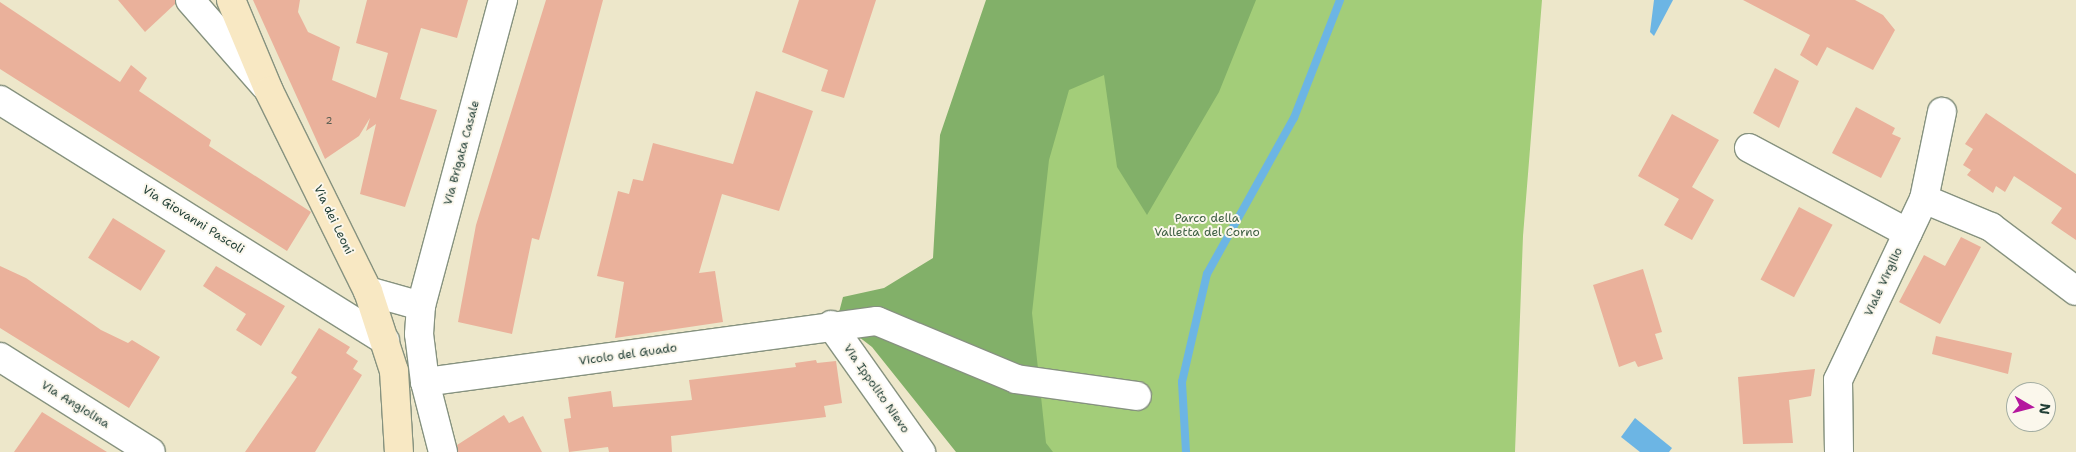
<!DOCTYPE html>
<html>
<head>
<meta charset="utf-8">
<style>
  body { margin:0 }
  #map { position:relative; width:2076px; height:452px; overflow:hidden; background:#ede7ca; font-family:"Shantell Sans",sans-serif }
  div>[style] { position:absolute }
  [style*='--x'] { left:calc(var(--x)*1px); top:calc(var(--y)*1px); width:calc(var(--w)*1px); rotate:calc(var(--a)*1deg) }
  .green>* { inset:0; background:#a3cd79 }
  .forest>* { inset:0; background:#82b069 }
  .water>* { inset:0; background:#6cb5e4 }
  .stream>* { height:8px; margin:-4px; padding:0 4px; transform-origin:4px; border-radius:4px; background:#6cb5e4 }
  .building>* { inset:0; background:#eab19b; transform-origin:0 0 }
  .roads { filter:drop-shadow(1px 0 #86927f) drop-shadow(-1px 0 #86927f) drop-shadow(0 1px #86927f) drop-shadow(0 -1px #86927f) }
  .minor>* { height:28px; margin:-14px; padding:0 14px; transform-origin:14px; border-radius:14px; background:#fff }
  .tertiary>* { height:28px; margin:-14px; padding:0 14px; transform-origin:14px; border-radius:14px; background:#fff }
  .secondary>* { height:28px; margin:-14px; padding:0 14px; transform-origin:14px; border-radius:14px; background:#f8e8c3 }
  span { translate:-50% -50%; white-space:nowrap; text-align:center; line-height:1.15; -webkit-text-stroke:4px #fbf7ec; paint-order:stroke }
  .number-label { font-size:10px; color:#525a4e }
  .number-label span { -webkit-text-stroke-width:0 }
  .street-label { font-size:12px; color:#1f3d34 }
  .park-label { font-size:12px; color:#406145 }
  .north { position:absolute; left:2006px; top:382px; width:50px; height:50px; box-sizing:border-box; background:#fbf7ec; border:1px solid #a3ada2; border-radius:50%; rotate:98deg; font-size:14px; font-weight:700; line-height:20px; text-align:center; color:#1f3d34 }
  .north::after { content:''; display:block; margin:auto; width:18px; height:22px; background:#b5179e; clip-path:polygon(50% 0,100% 100%,50% 72%,0 100%) }
</style>
</head>
<body>
<div id="map">
  <div class="green">
    <i style="clip-path:polygon(1021px 0,1542px 0,1523px 236px,1515px 452px,956px 452px)"></i>
  </div>
  <div class="forest">
    <i style="clip-path:polygon(986px 0,1256px 0,1219px 92px,1147px 215px,1117px 167px,1104px 75px,1069px 90px,1049px 160px,1032px 313px,1046px 443px,1053px 452px,956px 452px,872px 347px,837px 320px,843px 297px,884px 288px,933px 258px,940px 135px)"></i>
  </div>
  <div class="water">
    <i style="clip-path:polygon(1654px 0,1673px 0,1654px 36px,1650px 32px)"></i>
    <i style="clip-path:polygon(1635px 418px,1672px 448px,1669px 452px,1640px 452px,1621px 437px)"></i>
  </div>
  <div class="stream">
    <i style="--x:1186;--y:452;--w:70;--a:-93.3"></i>
    <i style="--x:1182;--y:382;--w:111;--a:-77"></i>
    <i style="--x:1207;--y:274;--w:179;--a:-60.9"></i>
    <i style="--x:1294;--y:118;--w:127;--a:-68.7"></i>
  </div>
  <div class="building">
    <i style="clip-path:polygon(118px 0,175px 0,175px 4px,145px 32px)"></i>
    <i style="clip-path:polygon(253px 0,300px 0,298px 12px,308px 32px,340px 47px,332px 80px,376px 98px,388px 53px,356px 43px,367px 0,468px 0,457px 38px,421px 28px,400px 99px,437px 110px,405px 207px,360px 194px,376px 124px,366px 131px,370px 118px,359px 136px,325px 159px)"></i>
    <i style="clip-path:polygon(546px 0,603px 0,539px 240px,532px 238px,512px 334px,458px 322px,476px 225px)"></i>
    <i style="clip-path:polygon(799px 0,876px 0,844px 98px,821px 91px,828px 70px,782px 52px)"></i>
    <i style="clip-path:polygon(1743px 0,1855px 0,1883px 15px,1895px 30px,1873px 70px,1827px 47px,1817px 66px,1800px 55px,1810px 35px)"></i>
    <i style="clip-path:polygon(0 2px,120px 82px,131px 65px,147px 78px,139px 91px,211px 140px,209px 146px,311px 212px,287px 251px,0 69px)"></i>
    <i style="clip-path:polygon(1775px 68px,1799px 81px,1779px 128px,1753px 113px)"></i>
    <i style="clip-path:polygon(756px 91px,813px 111px,779px 211px,722px 194px,699px 273px,715px 271px,723px 322px,615px 338px,624px 282px,597px 276px,618px 191px,629px 194px,633px 179px,643px 181px,653px 143px,733px 164px)"></i>
    <i style="clip-path:polygon(1856px 107px,1895px 128px,1892px 134px,1901px 138px,1881px 178px,1832px 153px)"></i>
    <i style="clip-path:polygon(1986px 113px,2076px 174px,2076px 240px,2051px 223px,2062px 208px,2014px 176px,2005px 192px,1996px 186px,1993px 193px,1967px 175px,1971px 170px,1963px 165px,1973px 149px,1965px 144px)"></i>
    <i style="clip-path:polygon(1672px 114px,1719px 140px,1692px 187px,1714px 200px,1692px 240px,1664px 225px,1679px 199px,1638px 176px)"></i>
    <i style="left:1799px;top:207px;width:38px;height:82px;rotate:28deg"></i>
    <i style="left:113px;top:218px;width:62px;height:47px;rotate:32deg"></i>
    <i style="clip-path:polygon(1961px 237px,1981px 247px,1940px 324px,1899px 302px,1924px 255px,1945px 266px)"></i>
    <i style="clip-path:polygon(0 266px,26px 278px,101px 330px,128px 343px,132px 340px,160px 357px,129px 408px,0 328px)"></i>
    <i style="clip-path:polygon(216px 266px,285px 306px,261px 346px,236px 330px,246px 314px,203px 286px)"></i>
    <i style="clip-path:polygon(1643px 269px,1662px 332px,1655px 334px,1663px 359px,1638px 367px,1635px 361px,1619px 367px,1593px 285px)"></i>
    <i style="clip-path:polygon(319px 328px,350px 347px,346px 353px,358px 361px,353px 369px,362px 375px,315px 452px,245px 452px,297px 377px,291px 373px)"></i>
    <i style="clip-path:polygon(1936px 336px,2012px 353px,2008px 374px,1932px 354px)"></i>
    <i style="clip-path:polygon(816px 360px,817px 363px,836px 361px,842px 403px,824px 406px,826px 417px,671px 436px,672px 452px,609px 452px,608px 447px,569px 452px,564px 419px,571px 418px,568px 397px,611px 391px,613px 407px,692px 400px,689px 380px,796px 367px,795px 363px)"></i>
    <i style="clip-path:polygon(1815px 369px,1811px 396px,1789px 400px,1793px 443px,1743px 444px,1738px 377px)"></i>
    <i style="clip-path:polygon(42px 412px,107px 452px,14px 452px)"></i>
    <i style="clip-path:polygon(504px 415px,509px 423px,523px 416px,542px 452px,458px 452px,457px 445px)"></i>
  </div>
  <div class="roads">
    <div class="minor">
      <i style="--x:0;--y:100;--w:454;--a:32"></i>
      <i style="--x:1749;--y:148;--w:180;--a:28.1"></i>
      <i style="--x:1924;--y:199;--w:73;--a:22.7"></i>
      <i style="--x:1991;--y:227;--w:106;--a:37"></i>
      <i style="--x:831;--y:325;--w:156;--a:54.7"></i>
      <i style="--x:0;--y:357;--w:178;--a:32.2"></i>
      <i style="--x:425;--y:382;--w:456;--a:-7.7"></i>
      <i style="--x:877;--y:321;--w:151;--a:22.6"></i>
      <i style="--x:1016;--y:379;--w:122;--a:8"></i>
      <i style="--x:1839;--y:452;--w:72;--a:-90.8"></i>
      <i style="--x:1838;--y:380;--w:200;--a:-64.6"></i>
      <i style="--x:1924;--y:199;--w:89;--a:-78.3"></i>
    </div>
    <div class="tertiary">
      <i style="--x:190;--y:0;--w:114;--a:48.9"></i>
      <i style="--x:368;--y:291;--w:55;--a:15.8"></i>
      <i style="--x:443;--y:452;--w:72;--a:-104.4"></i>
      <i style="--x:425;--y:382;--w:48;--a:-97.1"></i>
      <i style="--x:419;--y:334;--w:28;--a:-86"></i>
      <i style="--x:421;--y:306;--w:317;--a:-75"></i>
    </div>
    <div class="secondary">
      <i style="--x:231;--y:0;--w:99;--a:67.3"></i>
      <i style="--x:269;--y:91;--w:223;--a:63.7"></i>
      <i style="--x:368;--y:291;--w:84;--a:72"></i>
      <i style="--x:394;--y:371;--w:81;--a:86.5"></i>
    </div>
  </div>
  <div class="number-label">
    <span style="left:329px;top:121px">2</span>
  </div>
  <div class="street-label">
    <span style="left:462px;top:153px;rotate:-75deg">Via Brigata Casale</span>
    <span style="left:193px;top:220px;rotate:32deg">Via Giovanni Pascoli</span>
    <span style="left:333px;top:220px;rotate:64deg">Via dei Leoni</span>
    <span style="left:1884px;top:282px;rotate:-65deg">Viale Virgilio</span>
    <span style="left:628px;top:355px;rotate:-8deg">Vicolo del Guado</span>
    <span style="left:876px;top:389px;rotate:55deg">Via Ippolito Nievo</span>
    <span style="left:75px;top:405px;rotate:32deg">Via Angiolina</span>
  </div>
  <div class="park-label">
    <span style="left:1207px;top:226px">Parco della<br>Valletta del Corno</span>
  </div>
  <div class="north">N</div>
</div>
</body>
</html>
